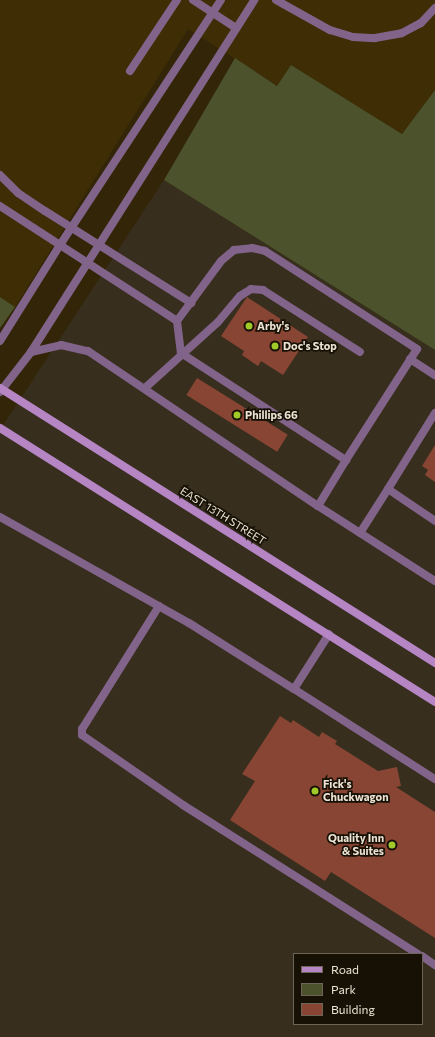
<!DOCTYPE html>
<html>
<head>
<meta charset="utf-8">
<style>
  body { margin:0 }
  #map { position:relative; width:435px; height:1037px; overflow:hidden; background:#332608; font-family:Commissioner,sans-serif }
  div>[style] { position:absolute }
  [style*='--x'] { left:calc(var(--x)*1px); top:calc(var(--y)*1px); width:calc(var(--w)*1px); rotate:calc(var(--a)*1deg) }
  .commercial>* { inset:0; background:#372e1e }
  .built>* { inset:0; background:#3e2d05 }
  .green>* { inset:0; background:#4b522c }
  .building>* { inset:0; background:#884534; transform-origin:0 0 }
  .lane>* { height:8px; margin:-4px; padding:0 4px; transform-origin:4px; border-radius:4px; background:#82648b }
  .secondary>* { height:8px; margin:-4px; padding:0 4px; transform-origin:4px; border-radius:4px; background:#b585c4 }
  .dots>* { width:11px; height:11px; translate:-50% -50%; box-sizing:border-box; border:2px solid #161005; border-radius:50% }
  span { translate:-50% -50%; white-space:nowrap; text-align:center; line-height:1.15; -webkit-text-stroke:3.5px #161005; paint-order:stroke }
  .poi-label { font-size:11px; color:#ece3d3; font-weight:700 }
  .left { translate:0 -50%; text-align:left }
  .right { translate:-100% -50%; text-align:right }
  .street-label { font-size:11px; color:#ece3d3 }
  .legend { position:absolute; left:293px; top:953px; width:130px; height:72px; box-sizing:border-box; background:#161005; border:1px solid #6c6457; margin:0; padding:5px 7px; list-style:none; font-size:12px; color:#ece3d3 }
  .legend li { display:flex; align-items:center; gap:8px; height:20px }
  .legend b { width:20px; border:1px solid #6c6457 }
</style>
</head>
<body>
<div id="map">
  <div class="commercial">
    <i style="clip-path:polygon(evenodd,164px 180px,435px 350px,435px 1037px,0 1037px,0 430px,164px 180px,294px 954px,422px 954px,422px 1024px,294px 1024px,294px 954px)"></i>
  </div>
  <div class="built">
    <i style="clip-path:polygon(0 0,435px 0,435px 90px,402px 134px,291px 65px,278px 86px,188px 29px,15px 307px,0 297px)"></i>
  </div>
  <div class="green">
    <i style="clip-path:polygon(235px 58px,277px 86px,291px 65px,402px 134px,435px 90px,435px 350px,164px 180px)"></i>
    <i style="clip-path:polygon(0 297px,15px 307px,0 328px)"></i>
  </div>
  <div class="building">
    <i style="clip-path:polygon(247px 297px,308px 337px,283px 375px,261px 361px,258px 366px,242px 355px,244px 351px,221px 336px)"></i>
    <i style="left:197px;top:378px;width:107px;height:20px;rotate:32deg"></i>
    <i style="clip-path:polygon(435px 445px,435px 482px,425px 475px,428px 470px,422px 466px)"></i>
    <i style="clip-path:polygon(280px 716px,291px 723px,293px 720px,319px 737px,322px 732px,337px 741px,335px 744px,378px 771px,397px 767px,401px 786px,396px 787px,435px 812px,435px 938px,331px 872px,325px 881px,230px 820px,255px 781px,242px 774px)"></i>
  </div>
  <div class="lane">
    <i style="--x:193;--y:0;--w:51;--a:33.1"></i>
    <i style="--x:276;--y:0;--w:62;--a:29.1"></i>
    <i style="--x:330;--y:30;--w:24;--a:17"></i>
    <i style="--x:353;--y:37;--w:22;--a:3"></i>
    <i style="--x:375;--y:38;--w:27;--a:-10"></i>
    <i style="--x:402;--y:33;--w:21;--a:-28"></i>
    <i style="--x:421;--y:23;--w:21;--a:-47"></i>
    <i style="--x:130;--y:71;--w:85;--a:-56.5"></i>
    <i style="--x:0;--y:175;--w:25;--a:45"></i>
    <i style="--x:18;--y:193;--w:32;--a:34"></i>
    <i style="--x:45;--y:211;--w:173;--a:32.2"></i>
    <i style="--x:0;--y:206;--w:211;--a:33"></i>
    <i style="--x:177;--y:321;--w:32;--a:83"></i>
    <i style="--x:181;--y:353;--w:197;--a:33"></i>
    <i style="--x:346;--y:460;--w:54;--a:121.3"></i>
    <i style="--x:177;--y:321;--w:74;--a:-53.7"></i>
    <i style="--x:221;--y:261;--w:17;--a:-40"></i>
    <i style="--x:234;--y:250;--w:18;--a:-6"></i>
    <i style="--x:252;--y:248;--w:13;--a:13"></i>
    <i style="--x:265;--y:251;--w:181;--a:32.8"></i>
    <i style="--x:417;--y:349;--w:132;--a:122.6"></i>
    <i style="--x:0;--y:341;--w:113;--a:-58"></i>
    <i style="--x:60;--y:245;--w:293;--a:-56.7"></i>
    <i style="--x:31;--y:352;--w:31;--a:-13"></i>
    <i style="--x:61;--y:345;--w:28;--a:13"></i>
    <i style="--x:88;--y:351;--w:277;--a:34"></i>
    <i style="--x:318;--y:506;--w:139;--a:32.7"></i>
    <i style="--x:410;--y:359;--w:30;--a:33"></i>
    <i style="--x:145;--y:388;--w:98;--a:-42.1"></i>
    <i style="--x:218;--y:322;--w:34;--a:-50"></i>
    <i style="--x:240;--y:296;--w:13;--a:-32"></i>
    <i style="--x:251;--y:289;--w:12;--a:5"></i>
    <i style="--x:263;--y:290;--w:115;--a:32.6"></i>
    <i style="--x:0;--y:392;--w:51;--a:-52.2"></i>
    <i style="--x:31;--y:352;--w:417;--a:-57.6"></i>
    <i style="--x:435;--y:413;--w:89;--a:121.7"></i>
    <i style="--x:388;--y:489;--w:57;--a:34.2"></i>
    <i style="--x:0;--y:517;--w:217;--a:29.3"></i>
    <i style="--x:189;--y:623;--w:124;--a:32.2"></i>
    <i style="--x:360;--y:533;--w:52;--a:-57.5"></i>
    <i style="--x:159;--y:606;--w:145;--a:122"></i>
    <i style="--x:82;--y:729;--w:6;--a:90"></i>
    <i style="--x:82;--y:735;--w:123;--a:34.7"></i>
    <i style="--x:183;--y:805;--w:278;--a:32.4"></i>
    <i style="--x:329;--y:634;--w:65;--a:122.5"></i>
    <i style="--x:294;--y:689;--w:167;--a:32.6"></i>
    <i style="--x:422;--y:956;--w:16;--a:35"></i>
  </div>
  <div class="secondary">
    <i style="--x:0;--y:388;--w:515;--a:32.3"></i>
    <i style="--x:0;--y:428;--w:514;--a:32.21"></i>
  </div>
  <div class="dots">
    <i style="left:249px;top:326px;background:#a1c929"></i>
    <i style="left:275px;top:346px;background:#a1c929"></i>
    <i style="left:237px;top:415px;background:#a1c929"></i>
    <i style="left:315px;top:791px;background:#a1c929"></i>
    <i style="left:392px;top:845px;background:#a1c929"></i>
  </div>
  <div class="poi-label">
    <span class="left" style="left:257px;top:326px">Arby's</span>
    <span class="left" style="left:283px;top:346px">Doc's Stop</span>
    <span class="left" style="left:245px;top:415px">Phillips 66</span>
    <span class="left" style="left:323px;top:791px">Fick's<br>Chuckwagon</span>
    <span class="right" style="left:384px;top:845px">Quality Inn<br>&amp; Suites</span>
  </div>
  <div class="street-label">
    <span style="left:223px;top:516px;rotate:32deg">EAST 13TH STREET</span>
  </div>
  <ul class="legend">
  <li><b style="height:5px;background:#b585c4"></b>Road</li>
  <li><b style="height:11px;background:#4b522c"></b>Park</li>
  <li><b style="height:11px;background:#884534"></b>Building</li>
  </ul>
</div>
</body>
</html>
